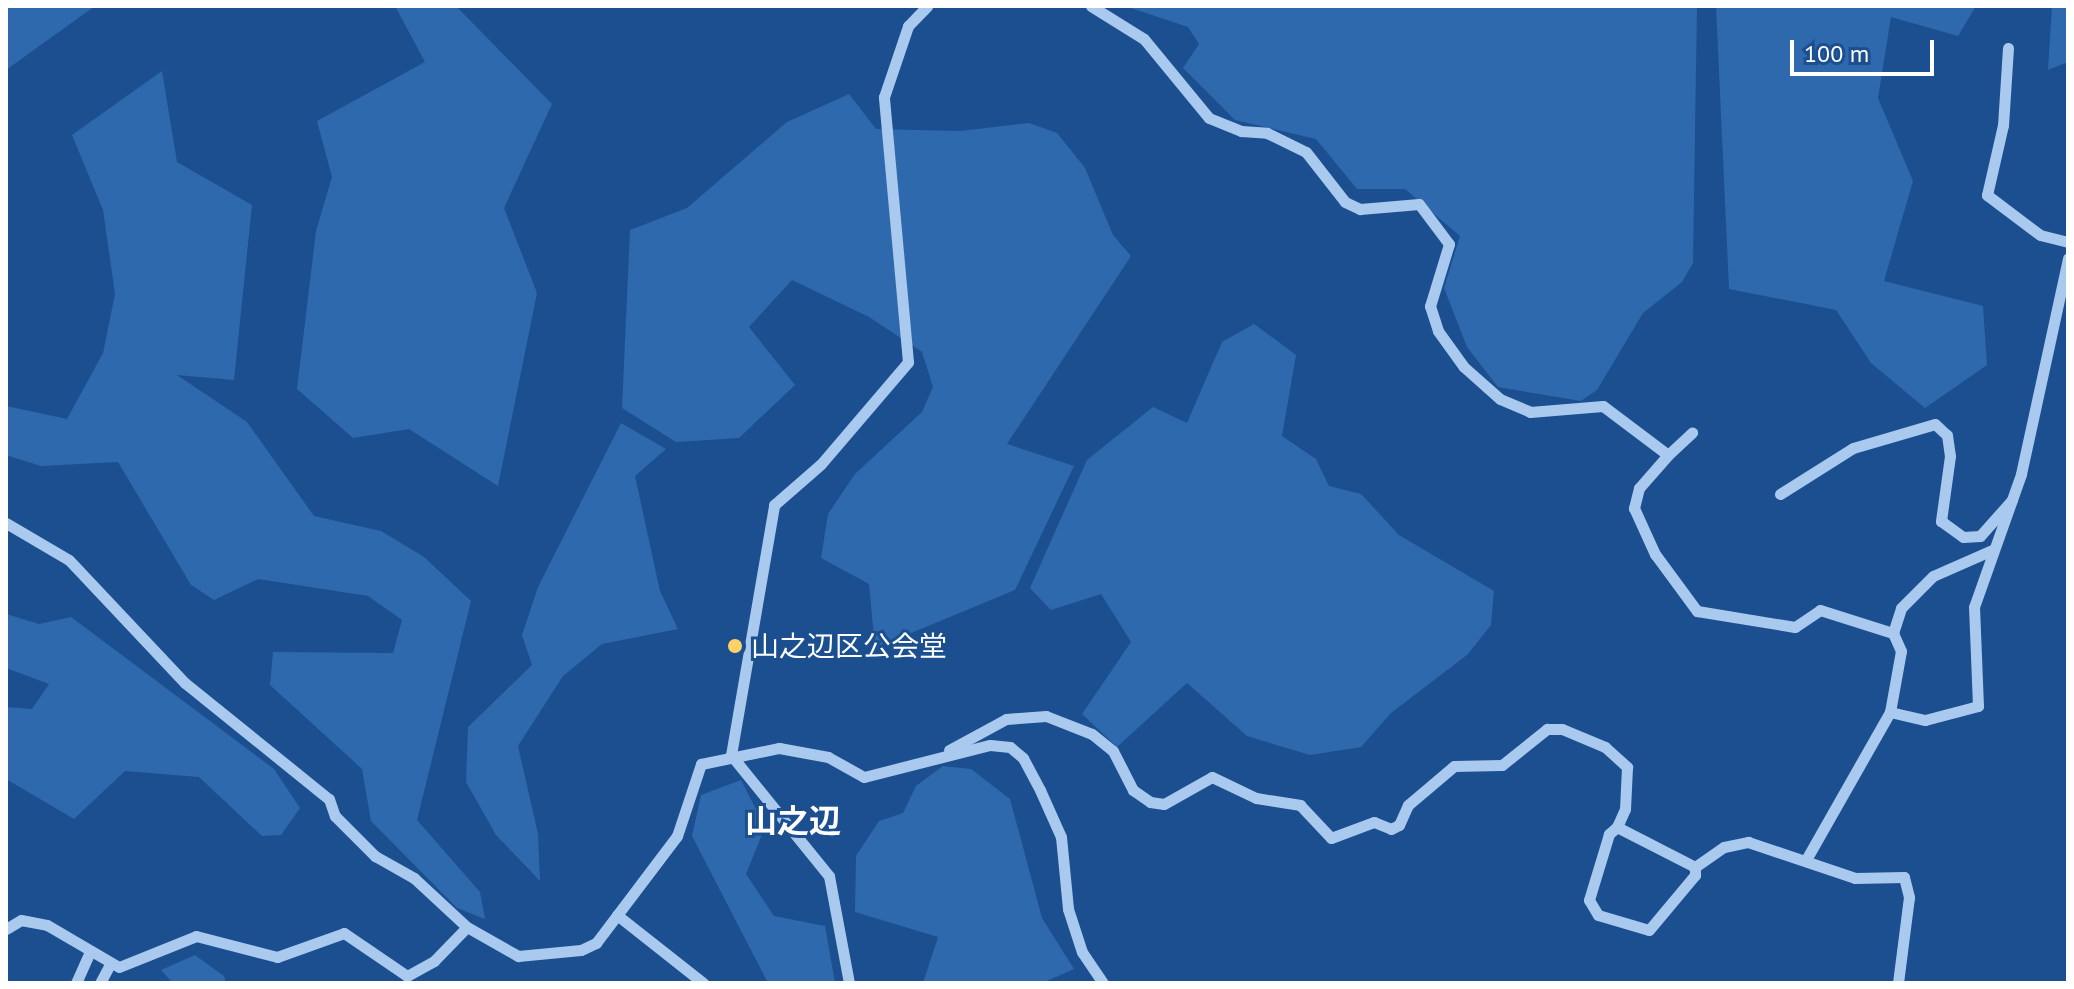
<!DOCTYPE html>
<html>
<head>
<meta charset="utf-8">
<style>
  body { margin:0 }
  #map { position:relative; width:2074px; height:989px; overflow:hidden; background:#1b4f8f; font-family:"PT Sans","Noto Sans JP",sans-serif }
  div>[style] { position:absolute }
  [style*='--x'] { left:calc(var(--x)*1px); top:calc(var(--y)*1px); width:calc(var(--w)*1px); rotate:calc(var(--a)*1deg) }
  .green>* { inset:0; background:#2e69ad }
  .minor>* { height:11px; margin:-5.5px; padding:0 5.5px; transform-origin:5.5px; border-radius:5.5px; background:#a9c9ee }
  .dots>* { width:22px; height:22px; translate:-50% -50%; box-sizing:border-box; border:4px solid #1b4f8f; border-radius:50% }
  span { translate:-50% -50%; white-space:nowrap; text-align:center; line-height:1.15; -webkit-text-stroke:6px #1b4f8f; paint-order:stroke }
  .poi-label { font-size:28px; color:#fff }
  .left { translate:0 -50%; text-align:left }
  .quarter-label { font-size:32px; color:#fff; font-weight:700 }
  .frame { position:absolute; inset:0; border:8px solid #fff; pointer-events:none }
  .scale { position:absolute; left:1790px; top:40px; width:144px; height:36px; box-sizing:border-box; border:4px solid #fff; border-top:0; padding-left:10px; font-size:24px; line-height:28px; white-space:nowrap; color:#fff; -webkit-text-stroke:6px #1b4f8f; paint-order:stroke }
</style>
</head>
<body>
<div id="map">
  <div class="green">
    <i style="clip-path:polygon(6px 6px,95px 6px,6px 70px)"></i>
    <i style="clip-path:polygon(395px 6px,456px 6px,552px 104px,504px 208px,537px 293px,498px 486px,409px 429px,353px 438px,297px 389px,316px 231px,332px 177px,317px 121px,425px 62px)"></i>
    <i style="clip-path:polygon(1125px 6px,1697px 6px,1693px 263px,1682px 282px,1643px 313px,1597px 390px,1581px 401px,1498px 387px,1467px 347px,1444px 288px,1460px 236px,1405px 189px,1357px 189px,1316px 139px,1235px 120px,1183px 68px,1199px 44px,1188px 27px)"></i>
    <i style="clip-path:polygon(1716px 6px,1976px 6px,1958px 36px,1891px 17px,1878px 98px,1913px 181px,1884px 281px,1983px 306px,1987px 365px,1925px 408px,1871px 363px,1836px 310px,1729px 289px)"></i>
    <i style="clip-path:polygon(2052px 6px,2068px 6px,2068px 62px,2048px 70px)"></i>
    <i style="clip-path:polygon(162px 71px,177px 162px,252px 205px,234px 380px,177px 375px,247px 422px,314px 516px,381px 531px,424px 557px,471px 601px,417px 820px,480px 892px,485px 919px,457px 908px,371px 821px,362px 769px,270px 685px,273px 652px,393px 653px,402px 620px,368px 596px,258px 579px,214px 600px,191px 585px,118px 462px,41px 466px,6px 455px,6px 406px,67px 419px,103px 353px,115px 294px,103px 210px,72px 135px)"></i>
    <i style="clip-path:polygon(849px 94px,876px 129px,960px 131px,1029px 123px,1057px 133px,1085px 168px,1113px 235px,1131px 256px,1007px 444px,1074px 466px,1015px 590px,875px 648px,869px 584px,821px 558px,828px 514px,855px 474px,922px 412px,933px 387px,922px 352px,869px 317px,792px 280px,749px 327px,795px 385px,739px 438px,676px 442px,622px 408px,630px 230px,687px 208px,787px 122px)"></i>
    <i style="clip-path:polygon(1254px 324px,1296px 355px,1282px 436px,1316px 459px,1329px 486px,1361px 494px,1399px 535px,1494px 591px,1491px 625px,1467px 655px,1391px 713px,1361px 747px,1310px 755px,1247px 736px,1187px 683px,1117px 747px,1082px 714px,1131px 642px,1101px 594px,1051px 610px,1030px 588px,1087px 460px,1153px 407px,1187px 423px,1222px 342px)"></i>
    <i style="clip-path:polygon(621px 423px,666px 449px,635px 476px,660px 591px,678px 629px,602px 644px,563px 676px,518px 746px,538px 834px,540px 881px,496px 835px,466px 782px,468px 727px,532px 665px,522px 635px,538px 587px)"></i>
    <i style="clip-path:polygon(6px 614px,39px 624px,71px 617px,274px 769px,300px 808px,281px 835px,262px 836px,199px 777px,125px 771px,74px 819px,6px 779px,6px 707px,32px 709px,49px 684px,6px 668px)"></i>
    <i style="clip-path:polygon(943px 766px,971px 769px,1010px 799px,1042px 918px,1074px 969px,1042px 983px,923px 983px,938px 937px,855px 912px,856px 856px,879px 821px,903px 813px,916px 786px)"></i>
    <i style="clip-path:polygon(741px 780px,765px 827px,746px 874px,774px 916px,825px 926px,835px 983px,768px 983px,692px 836px,701px 795px)"></i>
    <i style="clip-path:polygon(195px 955px,224px 976px,226px 983px,173px 983px,161px 970px)"></i>
  </div>
  <div class="minor">
    <i style="--x:1091;--y:6;--w:62;--a:31.9"></i>
    <i style="--x:1144;--y:39;--w:102;--a:50.6"></i>
    <i style="--x:1209;--y:118;--w:35;--a:22"></i>
    <i style="--x:1241;--y:131;--w:26;--a:4"></i>
    <i style="--x:1267;--y:133;--w:43;--a:26"></i>
    <i style="--x:1306;--y:152;--w:63;--a:52"></i>
    <i style="--x:1345;--y:202;--w:17;--a:25"></i>
    <i style="--x:1360;--y:209;--w:59;--a:-4.8"></i>
    <i style="--x:1419;--y:204;--w:50;--a:53.1"></i>
    <i style="--x:1449;--y:244;--w:65;--a:107"></i>
    <i style="--x:1430;--y:306;--w:26;--a:72"></i>
    <i style="--x:1438;--y:331;--w:44;--a:54.2"></i>
    <i style="--x:1464;--y:367;--w:48;--a:41.6"></i>
    <i style="--x:1500;--y:399;--w:33;--a:23"></i>
    <i style="--x:1530;--y:412;--w:73;--a:-4.7"></i>
    <i style="--x:1603;--y:406;--w:81;--a:37"></i>
    <i style="--x:1668;--y:455;--w:44;--a:131.3"></i>
    <i style="--x:1639;--y:488;--w:21;--a:104"></i>
    <i style="--x:1634;--y:508;--w:51;--a:65.5"></i>
    <i style="--x:1655;--y:554;--w:71;--a:53.6"></i>
    <i style="--x:1697;--y:611;--w:99;--a:9.3"></i>
    <i style="--x:1795;--y:627;--w:30;--a:-34"></i>
    <i style="--x:1820;--y:610;--w:77;--a:17.5"></i>
    <i style="--x:2008;--y:48;--w:77;--a:93.7"></i>
    <i style="--x:2003;--y:125;--w:72;--a:102.9"></i>
    <i style="--x:1987;--y:195;--w:66;--a:37"></i>
    <i style="--x:2040;--y:235;--w:29;--a:14"></i>
    <i style="--x:1668;--y:455;--w:33;--a:-43"></i>
    <i style="--x:1780;--y:494;--w:86;--a:-32.2"></i>
    <i style="--x:1853;--y:448;--w:85;--a:-16.3"></i>
    <i style="--x:1935;--y:424;--w:16;--a:43"></i>
    <i style="--x:1947;--y:435;--w:21;--a:82"></i>
    <i style="--x:1950;--y:456;--w:66;--a:97.9"></i>
    <i style="--x:1941;--y:521;--w:27;--a:36"></i>
    <i style="--x:1963;--y:537;--w:17;--a:-3"></i>
    <i style="--x:1980;--y:536;--w:48;--a:-48.4"></i>
    <i style="--x:6;--y:523;--w:73;--a:30.4"></i>
    <i style="--x:69;--y:560;--w:169;--a:46.7"></i>
    <i style="--x:185;--y:683;--w:185;--a:38.9"></i>
    <i style="--x:329;--y:799;--w:18;--a:71"></i>
    <i style="--x:335;--y:816;--w:57;--a:45"></i>
    <i style="--x:375;--y:856;--w:45;--a:29.4"></i>
    <i style="--x:414;--y:878;--w:72;--a:42.8"></i>
    <i style="--x:467;--y:927;--w:59;--a:29.6"></i>
    <i style="--x:518;--y:956;--w:63;--a:-5.4"></i>
    <i style="--x:581;--y:950;--w:17;--a:-25"></i>
    <i style="--x:596;--y:943;--w:134;--a:-52.9"></i>
    <i style="--x:677;--y:836;--w:76;--a:-71.6"></i>
    <i style="--x:701;--y:764;--w:80;--a:-11.6"></i>
    <i style="--x:779;--y:748;--w:50;--a:10.4"></i>
    <i style="--x:828;--y:757;--w:41;--a:29.1"></i>
    <i style="--x:864;--y:777;--w:130;--a:-14.3"></i>
    <i style="--x:990;--y:745;--w:20;--a:6"></i>
    <i style="--x:1010;--y:747;--w:17;--a:40"></i>
    <i style="--x:1023;--y:758;--w:36;--a:62"></i>
    <i style="--x:1040;--y:790;--w:51;--a:65.9"></i>
    <i style="--x:1061;--y:837;--w:72;--a:84.4"></i>
    <i style="--x:1068;--y:909;--w:45;--a:72"></i>
    <i style="--x:1082;--y:952;--w:37;--a:56"></i>
    <i style="--x:1890;--y:712;--w:36;--a:13"></i>
    <i style="--x:1925;--y:720;--w:55;--a:-14.8"></i>
    <i style="--x:1978;--y:706;--w:99;--a:-92.3"></i>
    <i style="--x:1974;--y:607;--w:141;--a:-70.5"></i>
    <i style="--x:2021;--y:474;--w:221;--a:-77.7"></i>
    <i style="--x:949;--y:750;--w:65;--a:-28.5"></i>
    <i style="--x:1006;--y:719;--w:40;--a:-4.3"></i>
    <i style="--x:1046;--y:716;--w:49;--a:21.4"></i>
    <i style="--x:1092;--y:734;--w:27;--a:39"></i>
    <i style="--x:1113;--y:751;--w:44;--a:62.9"></i>
    <i style="--x:1133;--y:790;--w:21;--a:35"></i>
    <i style="--x:1150;--y:802;--w:14;--a:8"></i>
    <i style="--x:1164;--y:804;--w:55;--a:-29.4"></i>
    <i style="--x:1212;--y:777;--w:49;--a:25.5"></i>
    <i style="--x:1256;--y:798;--w:45;--a:9"></i>
    <i style="--x:1300;--y:805;--w:45;--a:46.8"></i>
    <i style="--x:1331;--y:838;--w:46;--a:-20.4"></i>
    <i style="--x:1374;--y:822;--w:18;--a:22"></i>
    <i style="--x:1391;--y:829;--w:9;--a:-27"></i>
    <i style="--x:1399;--y:825;--w:22;--a:-66"></i>
    <i style="--x:1408;--y:805;--w:60;--a:-40.3"></i>
    <i style="--x:1454;--y:766;--w:48;--a:-1.2"></i>
    <i style="--x:1502;--y:765;--w:58;--a:-38.7"></i>
    <i style="--x:1547;--y:729;--w:15;--a:0"></i>
    <i style="--x:1562;--y:729;--w:47;--a:22.7"></i>
    <i style="--x:1605;--y:747;--w:30;--a:42"></i>
    <i style="--x:1627;--y:767;--w:42;--a:92.7"></i>
    <i style="--x:1625;--y:809;--w:20;--a:114"></i>
    <i style="--x:1617;--y:827;--w:88;--a:27.1"></i>
    <i style="--x:1695;--y:867;--w:35;--a:-35"></i>
    <i style="--x:1724;--y:847;--w:25;--a:-12"></i>
    <i style="--x:1748;--y:842;--w:113;--a:18.6"></i>
    <i style="--x:1855;--y:878;--w:49;--a:-1.2"></i>
    <i style="--x:1904;--y:877;--w:21;--a:76"></i>
    <i style="--x:1909;--y:897;--w:87;--a:97.3"></i>
    <i style="--x:731;--y:755;--w:254;--a:-80.2"></i>
    <i style="--x:774;--y:505;--w:62;--a:-41.1"></i>
    <i style="--x:821;--y:464;--w:134;--a:-49.5"></i>
    <i style="--x:908;--y:362;--w:266;--a:-95.2"></i>
    <i style="--x:884;--y:97;--w:75;--a:-71.3"></i>
    <i style="--x:908;--y:26;--w:28;--a:-46"></i>
    <i style="--x:731;--y:755;--w:156;--a:51"></i>
    <i style="--x:829;--y:876;--w:109;--a:79.4"></i>
    <i style="--x:1617;--y:827;--w:11;--a:139"></i>
    <i style="--x:1609;--y:834;--w:69;--a:106.9"></i>
    <i style="--x:1589;--y:900;--w:17;--a:59"></i>
    <i style="--x:1598;--y:915;--w:53;--a:16.4"></i>
    <i style="--x:1649;--y:930;--w:72;--a:-50.1"></i>
    <i style="--x:1695;--y:875;--w:8;--a:-90"></i>
    <i style="--x:1807;--y:858;--w:168;--a:-60.4"></i>
    <i style="--x:1890;--y:712;--w:62;--a:-79.8"></i>
    <i style="--x:1901;--y:651;--w:20;--a:-114"></i>
    <i style="--x:1893;--y:633;--w:26;--a:-72"></i>
    <i style="--x:1901;--y:608;--w:45;--a:-45"></i>
    <i style="--x:1933;--y:576;--w:64;--a:-23.8"></i>
    <i style="--x:617;--y:915;--w:110;--a:38.3"></i>
    <i style="--x:6;--y:929;--w:17;--a:-31"></i>
    <i style="--x:21;--y:920;--w:26;--a:11"></i>
    <i style="--x:47;--y:925;--w:83;--a:30.3"></i>
    <i style="--x:119;--y:967;--w:83;--a:-21.9"></i>
    <i style="--x:196;--y:936;--w:84;--a:14.5"></i>
    <i style="--x:277;--y:957;--w:71;--a:-19.7"></i>
    <i style="--x:344;--y:933;--w:76;--a:34.3"></i>
    <i style="--x:407;--y:976;--w:31;--a:-29"></i>
    <i style="--x:434;--y:961;--w:47;--a:-45.9"></i>
    <i style="--x:76;--y:983;--w:34;--a:-66"></i>
    <i style="--x:100;--y:983;--w:19;--a:-62"></i>
  </div>
  <div class="dots">
    <i style="left:735px;top:646px;background:#ffd166"></i>
  </div>
  <div class="poi-label">
    <span class="left" style="left:751px;top:646px">山之辺区公会堂</span>
  </div>
  <div class="quarter-label">
    <span style="left:793px;top:820px">山之辺</span>
  </div>
  <div class="frame"></div>
  <div class="scale">100 m</div>
</div>
</body>
</html>
